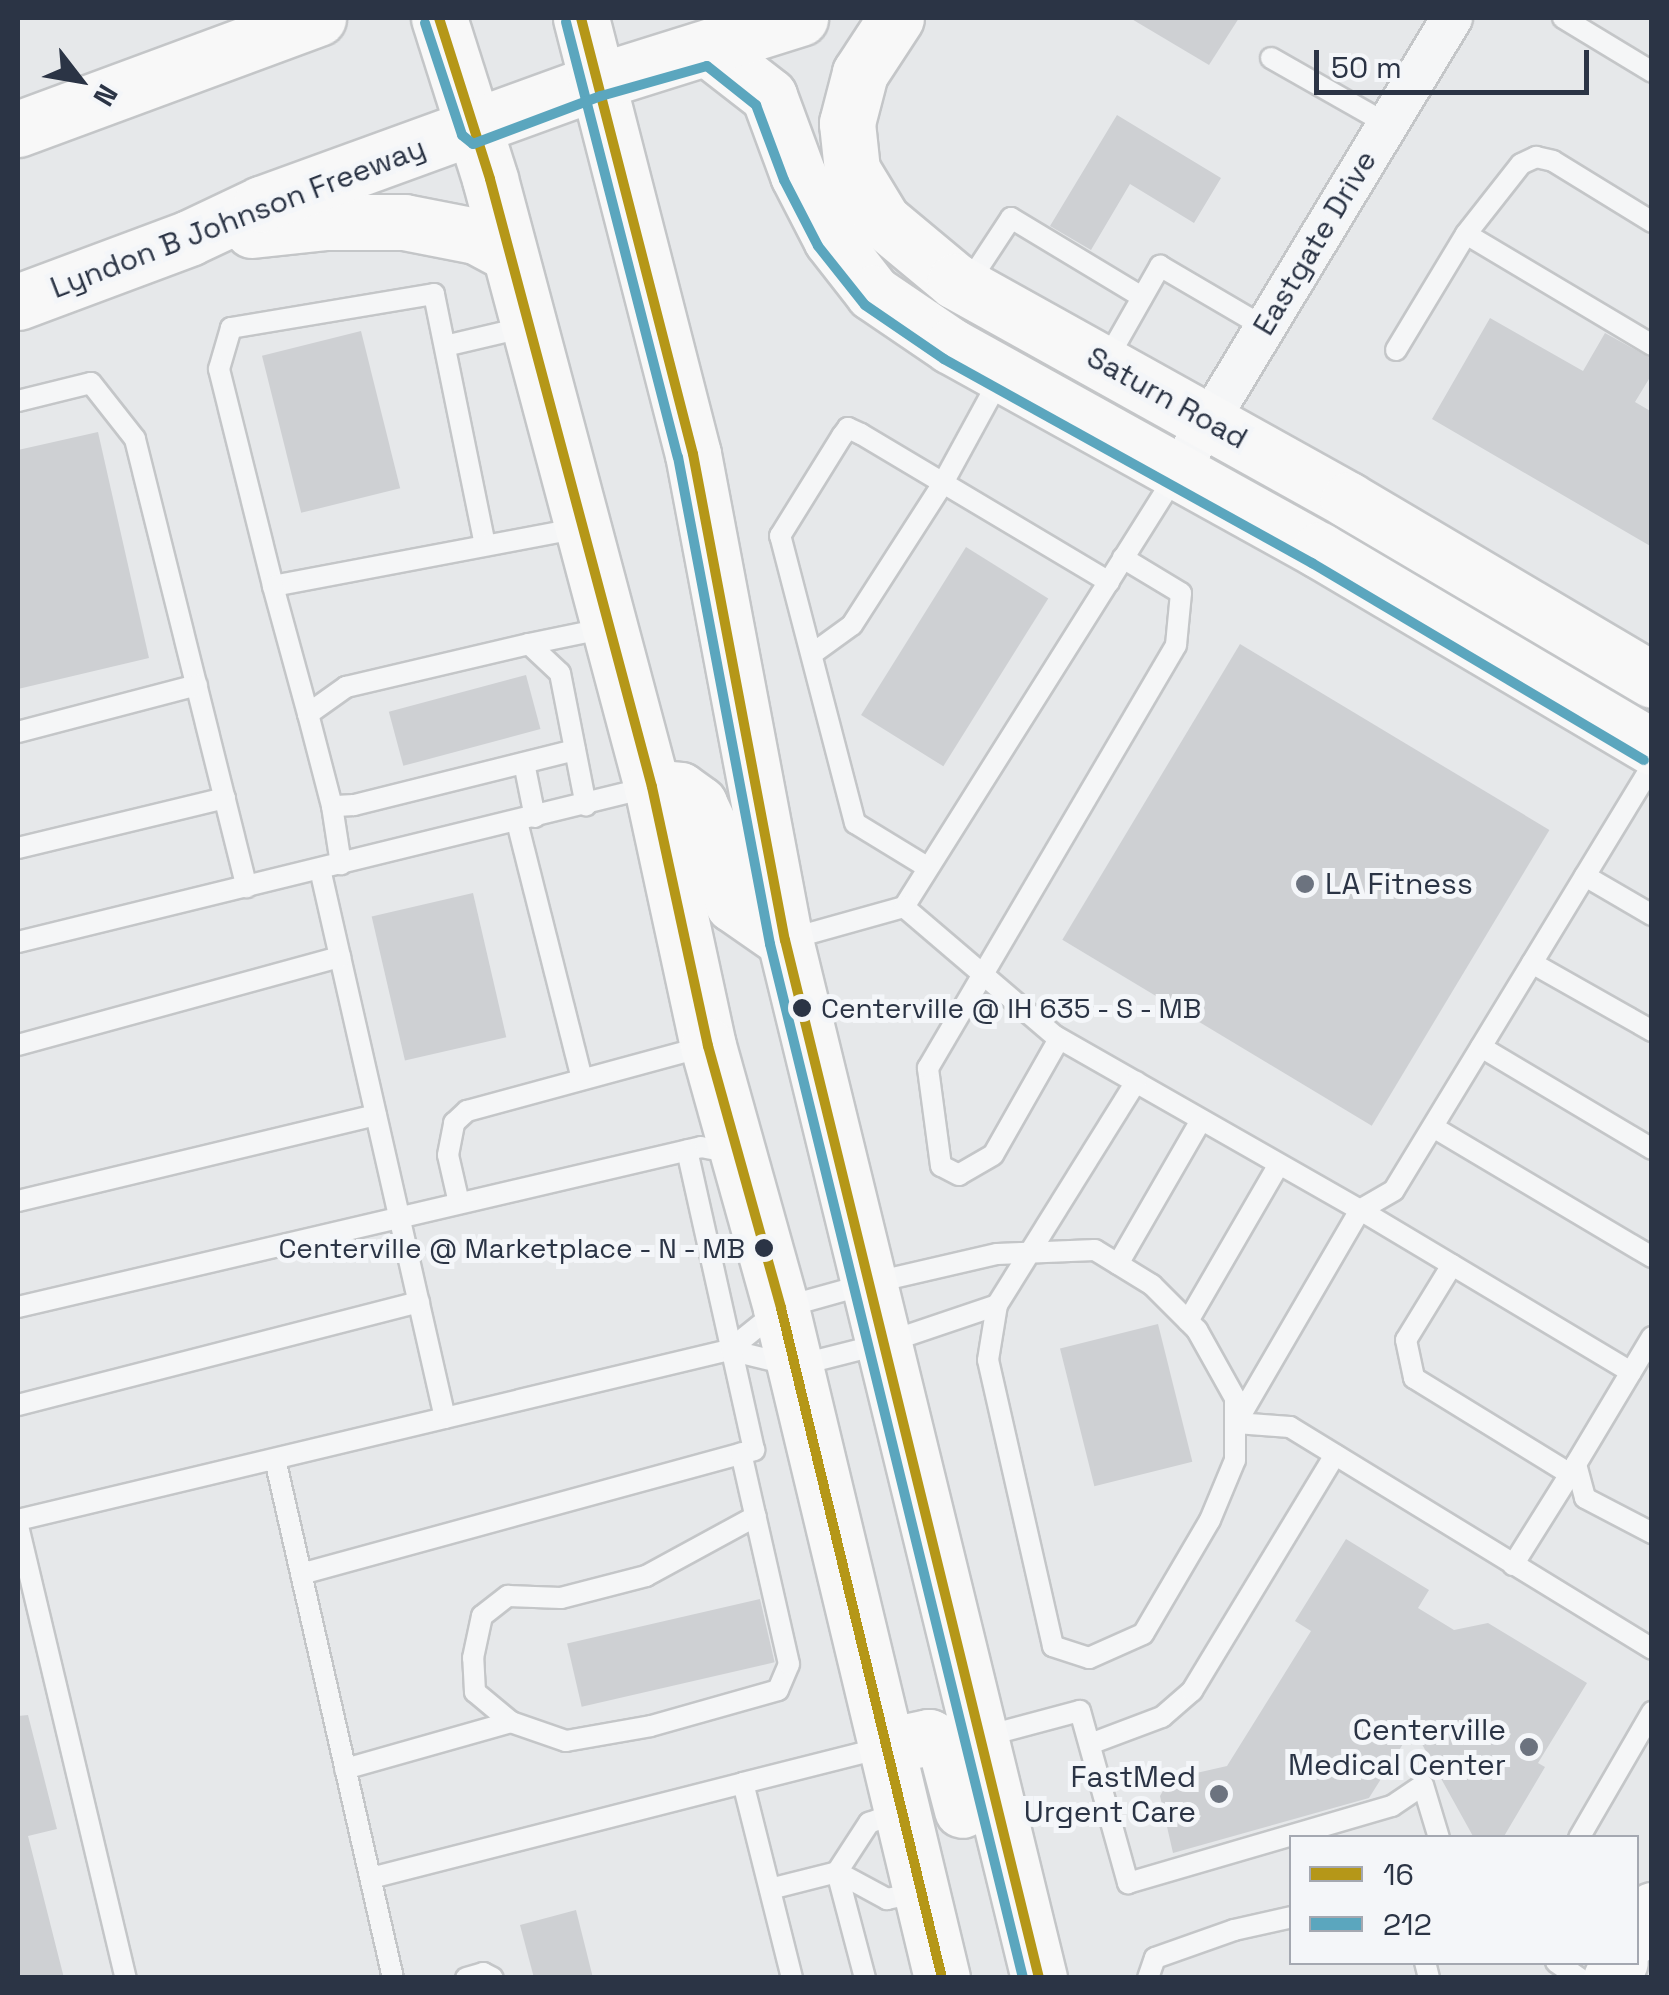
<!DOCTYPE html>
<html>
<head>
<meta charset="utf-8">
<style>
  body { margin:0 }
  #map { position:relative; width:1669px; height:1995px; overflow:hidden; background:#e6e8ea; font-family:"Space Grotesk",sans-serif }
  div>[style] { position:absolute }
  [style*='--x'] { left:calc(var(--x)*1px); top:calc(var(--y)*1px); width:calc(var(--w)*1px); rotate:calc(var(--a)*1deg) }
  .building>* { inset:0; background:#ced0d3; transform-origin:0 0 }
  .roads { filter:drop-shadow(2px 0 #c4c6c8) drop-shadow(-2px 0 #c4c6c8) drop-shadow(0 2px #c4c6c8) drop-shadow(0 -2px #c4c6c8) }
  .lane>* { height:20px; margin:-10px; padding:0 10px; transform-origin:10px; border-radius:10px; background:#f5f6f7 }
  .street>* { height:40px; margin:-20px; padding:0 20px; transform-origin:20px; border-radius:20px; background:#f5f6f7 }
  .secondary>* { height:55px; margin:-27.5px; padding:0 27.5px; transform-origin:27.5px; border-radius:27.5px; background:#f8f8f8 }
  .highway>* { height:55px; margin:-27.5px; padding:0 27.5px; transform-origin:27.5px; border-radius:27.5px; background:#f8f8f8 }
  .bus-1>* { height:10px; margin:-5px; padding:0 5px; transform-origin:5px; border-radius:5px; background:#b59718 }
  .bus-2>* { height:10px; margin:-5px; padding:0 5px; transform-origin:5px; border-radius:5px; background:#5ba6be }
  .dots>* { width:28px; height:28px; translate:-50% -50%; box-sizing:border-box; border:5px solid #f4f6f9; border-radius:50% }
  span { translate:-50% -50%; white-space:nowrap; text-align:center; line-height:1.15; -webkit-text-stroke:10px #f4f6f9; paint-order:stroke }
  .bus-label { font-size:28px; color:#2b3445 }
  .left { translate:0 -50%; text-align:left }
  .right { translate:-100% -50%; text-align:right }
  .street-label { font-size:30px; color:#2b3445 }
  .poi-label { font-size:30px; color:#2b3445 }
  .frame { position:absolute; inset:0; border:20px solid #2b3445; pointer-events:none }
  .legend { position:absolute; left:1289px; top:1835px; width:350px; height:130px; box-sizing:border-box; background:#f4f6f9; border:2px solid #a4a8b1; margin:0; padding:12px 18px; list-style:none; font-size:30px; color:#2b3445 }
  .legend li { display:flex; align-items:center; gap:20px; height:50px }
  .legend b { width:50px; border:2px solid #a4a8b1 }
  .north { position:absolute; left:30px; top:30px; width:100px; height:100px; -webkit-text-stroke:8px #f4f6f9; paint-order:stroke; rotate:121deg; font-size:28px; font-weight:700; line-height:40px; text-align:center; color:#2b3445 }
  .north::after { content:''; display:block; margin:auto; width:35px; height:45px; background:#2b3445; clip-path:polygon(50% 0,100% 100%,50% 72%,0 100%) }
  .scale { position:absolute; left:1314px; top:50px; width:275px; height:45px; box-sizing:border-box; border:5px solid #2b3445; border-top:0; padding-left:12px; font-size:30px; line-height:35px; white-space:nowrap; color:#2b3445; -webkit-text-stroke:8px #f4f6f9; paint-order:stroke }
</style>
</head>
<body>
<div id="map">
  <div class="building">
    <i style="clip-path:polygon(1130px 18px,1239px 18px,1209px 65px)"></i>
    <i style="clip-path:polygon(1117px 115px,1221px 178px,1194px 223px,1130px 184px,1091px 250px,1050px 226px)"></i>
    <i style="clip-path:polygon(1490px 318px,1583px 371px,1605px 333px,1652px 359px,1652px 374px,1635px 402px,1652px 412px,1652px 547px,1432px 419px)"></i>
    <i style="left:361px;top:331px;width:162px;height:102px;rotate:76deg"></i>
    <i style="clip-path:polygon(98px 432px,149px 658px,18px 689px,18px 450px)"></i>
    <i style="left:966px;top:547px;width:97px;height:198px;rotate:32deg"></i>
    <i style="left:1240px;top:644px;width:361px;height:345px;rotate:31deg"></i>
    <i style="left:526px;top:675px;width:56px;height:142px;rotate:75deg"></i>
    <i style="left:473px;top:893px;width:148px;height:104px;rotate:77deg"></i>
    <i style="left:1158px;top:1324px;width:142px;height:101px;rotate:76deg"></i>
    <i style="clip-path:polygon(1346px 1539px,1429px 1590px,1418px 1608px,1454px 1630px,1488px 1623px,1587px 1683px,1538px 1763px,1545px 1767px,1503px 1838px,1474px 1838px,1413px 1728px,1369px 1798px,1173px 1853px,1160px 1796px,1170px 1779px,1227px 1766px,1311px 1631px,1295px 1621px)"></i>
    <i style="left:760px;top:1599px;width:65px;height:198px;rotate:77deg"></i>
    <i style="clip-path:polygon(28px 1715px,57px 1829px,28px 1836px,64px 1978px,18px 1978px,18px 1716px)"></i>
    <i style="clip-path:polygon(576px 1910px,593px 1978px,534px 1978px,520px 1925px)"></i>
  </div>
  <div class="roads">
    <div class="lane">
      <i style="--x:1563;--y:18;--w:104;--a:31.2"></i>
      <i style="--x:1271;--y:58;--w:133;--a:29.6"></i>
      <i style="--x:1466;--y:234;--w:217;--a:30.8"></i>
      <i style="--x:967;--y:285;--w:80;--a:-56.7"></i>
      <i style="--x:1011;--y:218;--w:153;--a:31.1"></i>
      <i style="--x:445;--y:346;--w:83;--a:-13.2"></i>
      <i style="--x:1396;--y:350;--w:135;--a:-58.9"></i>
      <i style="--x:1466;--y:234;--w:89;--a:-51.8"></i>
      <i style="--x:1521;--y:164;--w:17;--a:-25"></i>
      <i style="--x:1536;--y:157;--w:17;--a:13"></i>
      <i style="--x:1553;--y:161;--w:116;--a:31.6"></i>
      <i style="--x:1105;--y:363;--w:112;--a:-60.4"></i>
      <i style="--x:1160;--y:266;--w:121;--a:30.4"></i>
      <i style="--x:18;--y:401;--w:75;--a:-13.9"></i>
      <i style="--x:91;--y:383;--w:71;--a:51.8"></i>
      <i style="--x:135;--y:439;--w:462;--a:76"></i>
      <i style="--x:485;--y:545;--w:256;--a:-101.5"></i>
      <i style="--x:434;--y:294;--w:206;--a:170.5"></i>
      <i style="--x:231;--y:328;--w:43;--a:106.3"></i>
      <i style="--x:219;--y:369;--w:224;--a:76"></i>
      <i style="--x:273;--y:586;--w:312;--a:-10.7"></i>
      <i style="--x:273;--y:586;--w:133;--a:74.7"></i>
      <i style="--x:529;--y:644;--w:79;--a:-11.7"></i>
      <i style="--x:812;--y:654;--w:49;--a:-35.9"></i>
      <i style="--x:852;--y:625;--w:169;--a:-57.3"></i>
      <i style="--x:943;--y:483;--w:123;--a:-61.4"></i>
      <i style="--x:18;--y:732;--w:185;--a:-14.7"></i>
      <i style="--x:575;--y:750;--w:228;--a:166"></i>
      <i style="--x:354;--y:805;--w:22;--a:177"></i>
      <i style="--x:332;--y:806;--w:95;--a:-104.6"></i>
      <i style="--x:308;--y:714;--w:47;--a:-35.4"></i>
      <i style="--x:346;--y:687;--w:188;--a:-13.2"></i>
      <i style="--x:529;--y:644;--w:42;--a:43.1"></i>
      <i style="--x:560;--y:673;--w:135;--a:78.9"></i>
      <i style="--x:524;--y:763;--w:55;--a:78.5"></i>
      <i style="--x:332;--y:806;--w:59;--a:81.2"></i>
      <i style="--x:517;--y:822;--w:265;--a:75.8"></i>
      <i style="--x:18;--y:848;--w:213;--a:-13.6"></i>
      <i style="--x:927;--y:867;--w:84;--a:-148.6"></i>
      <i style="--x:855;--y:823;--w:297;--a:-104.6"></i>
      <i style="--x:780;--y:536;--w:118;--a:-58.2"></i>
      <i style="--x:842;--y:436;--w:10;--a:-53"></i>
      <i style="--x:848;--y:428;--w:14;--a:25"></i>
      <i style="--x:861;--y:434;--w:289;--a:30.8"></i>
      <i style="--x:320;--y:869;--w:563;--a:77.17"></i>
      <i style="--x:1585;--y:876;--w:78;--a:30.2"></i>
      <i style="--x:904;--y:907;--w:513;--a:-57.83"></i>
      <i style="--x:786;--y:940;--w:123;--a:-15.6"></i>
      <i style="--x:904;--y:907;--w:199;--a:40.5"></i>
      <i style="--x:1055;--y:1036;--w:351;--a:29.7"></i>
      <i style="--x:1360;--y:1210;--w:39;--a:-30"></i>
      <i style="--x:1394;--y:1190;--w:496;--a:-58.7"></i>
      <i style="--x:18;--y:942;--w:651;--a:-13.78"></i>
      <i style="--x:1532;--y:963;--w:138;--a:29.5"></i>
      <i style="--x:1059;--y:1039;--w:133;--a:119.6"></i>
      <i style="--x:993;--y:1155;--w:39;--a:150"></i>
      <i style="--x:959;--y:1175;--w:20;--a:-153"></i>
      <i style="--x:941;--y:1166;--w:99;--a:-97.6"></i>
      <i style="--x:928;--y:1068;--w:490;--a:-59.6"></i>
      <i style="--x:1176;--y:645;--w:52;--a:-84.5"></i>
      <i style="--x:1181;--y:593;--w:68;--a:-148.9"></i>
      <i style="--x:18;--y:1045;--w:334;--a:-15.3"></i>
      <i style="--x:1481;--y:1047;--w:199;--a:30.8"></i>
      <i style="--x:1433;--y:1127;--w:255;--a:30.7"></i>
      <i style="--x:18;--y:1201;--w:368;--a:-13.5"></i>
      <i style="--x:459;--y:1203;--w:49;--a:-102.9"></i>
      <i style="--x:448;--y:1155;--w:33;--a:-79"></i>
      <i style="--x:454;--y:1123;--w:18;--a:-43"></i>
      <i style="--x:467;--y:1111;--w:248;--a:-15.2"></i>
      <i style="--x:1118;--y:1264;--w:166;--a:-60"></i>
      <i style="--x:1452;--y:1265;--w:88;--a:121.5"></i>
      <i style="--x:1406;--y:1340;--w:39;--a:78"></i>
      <i style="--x:1414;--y:1378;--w:183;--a:31.6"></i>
      <i style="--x:18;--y:1307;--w:701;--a:-13.18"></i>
      <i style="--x:701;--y:1147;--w:33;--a:11"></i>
      <i style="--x:1188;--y:1321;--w:181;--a:-59.9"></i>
      <i style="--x:1652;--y:1337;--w:148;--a:120.9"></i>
      <i style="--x:1576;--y:1464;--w:35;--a:75"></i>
      <i style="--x:1585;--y:1498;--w:76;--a:27.6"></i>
      <i style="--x:729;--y:1350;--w:68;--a:13.6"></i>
      <i style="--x:795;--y:1366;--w:90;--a:-14.2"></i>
      <i style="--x:882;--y:1344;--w:121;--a:-18.7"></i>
      <i style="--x:997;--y:1305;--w:263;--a:-58.1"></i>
      <i style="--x:1631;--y:1372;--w:316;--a:-149.1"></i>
      <i style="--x:1360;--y:1210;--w:246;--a:120.2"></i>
      <i style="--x:1236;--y:1423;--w:54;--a:4.2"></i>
      <i style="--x:1290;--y:1427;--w:425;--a:31.5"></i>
      <i style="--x:18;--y:1405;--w:414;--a:-14.4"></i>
      <i style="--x:275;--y:1459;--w:532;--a:77.19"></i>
      <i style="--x:18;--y:1520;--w:731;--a:-13.45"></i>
      <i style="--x:729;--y:1350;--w:67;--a:-38.9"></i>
      <i style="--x:781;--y:1308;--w:89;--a:-15.6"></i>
      <i style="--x:867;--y:1284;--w:133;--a:-13"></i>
      <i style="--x:997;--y:1254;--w:98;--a:-2.3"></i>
      <i style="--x:1095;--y:1250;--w:67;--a:31.6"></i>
      <i style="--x:1152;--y:1285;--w:64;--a:45"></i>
      <i style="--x:1197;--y:1330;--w:78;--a:60.8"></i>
      <i style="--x:1235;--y:1398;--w:62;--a:90"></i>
      <i style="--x:1235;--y:1460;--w:65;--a:112.6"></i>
      <i style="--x:1210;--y:1520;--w:132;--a:120.4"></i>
      <i style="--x:1143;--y:1634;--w:59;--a:156"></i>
      <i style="--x:1089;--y:1658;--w:38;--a:-162"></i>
      <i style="--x:1053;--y:1646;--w:293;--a:-102.8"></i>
      <i style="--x:988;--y:1360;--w:56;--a:-80.7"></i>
      <i style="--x:18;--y:1526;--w:465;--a:76.6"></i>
      <i style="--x:1513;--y:1565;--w:117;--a:-57.9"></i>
      <i style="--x:301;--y:1574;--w:470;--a:-15.3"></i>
      <i style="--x:754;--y:1450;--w:307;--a:-102.6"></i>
      <i style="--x:511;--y:1722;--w:47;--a:-140.2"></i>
      <i style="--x:475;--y:1692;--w:34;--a:-93"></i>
      <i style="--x:473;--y:1658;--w:43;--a:-77.9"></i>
      <i style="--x:482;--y:1616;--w:33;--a:-38"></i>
      <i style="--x:508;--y:1596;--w:53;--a:2.2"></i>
      <i style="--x:561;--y:1598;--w:88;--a:-14.5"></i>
      <i style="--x:646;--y:1576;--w:125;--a:-28.6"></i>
      <i style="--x:982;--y:1737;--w:101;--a:-14.9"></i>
      <i style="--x:1080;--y:1711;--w:179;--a:74.4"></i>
      <i style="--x:1128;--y:1883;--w:275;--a:-16.3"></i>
      <i style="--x:1392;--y:1806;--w:37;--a:-34"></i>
      <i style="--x:1423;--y:1785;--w:55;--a:73.2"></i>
      <i style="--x:1090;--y:1744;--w:77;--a:-20.6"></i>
      <i style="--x:1162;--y:1717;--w:40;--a:-41"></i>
      <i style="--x:1192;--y:1691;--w:276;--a:-58.8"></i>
      <i style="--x:345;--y:1769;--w:173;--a:-15.8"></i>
      <i style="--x:511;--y:1722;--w:58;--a:19.1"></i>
      <i style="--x:566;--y:1741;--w:86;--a:-10"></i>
      <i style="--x:651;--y:1726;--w:132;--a:-15.8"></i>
      <i style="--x:778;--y:1690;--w:28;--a:-67"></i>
      <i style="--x:789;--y:1664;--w:216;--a:-102.8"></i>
      <i style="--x:1579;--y:1838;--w:146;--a:-59.9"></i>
      <i style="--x:371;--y:1878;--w:384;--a:-14.3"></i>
      <i style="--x:770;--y:1889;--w:69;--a:-14.2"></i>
      <i style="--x:837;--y:1872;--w:57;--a:28.4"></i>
      <i style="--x:887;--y:1899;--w:34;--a:-12"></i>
      <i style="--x:1425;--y:1962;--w:16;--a:76"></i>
      <i style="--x:1556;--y:1962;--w:28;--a:35"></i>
      <i style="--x:466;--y:1978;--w:18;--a:-16"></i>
      <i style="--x:483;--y:1973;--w:11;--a:27"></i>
      <i style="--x:792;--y:1978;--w:201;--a:-104.1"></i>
      <i style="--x:743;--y:1783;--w:146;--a:-14.2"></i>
      <i style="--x:865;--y:1978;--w:110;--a:-104.8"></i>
      <i style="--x:837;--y:1872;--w:59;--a:-56.9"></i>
      <i style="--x:869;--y:1823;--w:33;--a:-21"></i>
      <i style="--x:1148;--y:1978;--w:21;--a:-71"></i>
      <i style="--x:1155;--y:1958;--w:84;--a:-19.5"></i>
      <i style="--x:1234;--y:1930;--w:59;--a:-12.6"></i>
    </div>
    <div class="street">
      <i style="--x:1179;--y:470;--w:528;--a:-58.87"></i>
    </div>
    <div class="secondary">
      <i style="--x:439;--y:18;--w:169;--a:72.4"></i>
      <i style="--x:490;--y:179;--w:629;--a:75.08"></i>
      <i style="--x:652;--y:787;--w:265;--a:77.8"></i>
      <i style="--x:708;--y:1046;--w:272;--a:74.4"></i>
      <i style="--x:781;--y:1308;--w:689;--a:76.49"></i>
      <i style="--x:581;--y:18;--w:450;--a:75.6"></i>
      <i style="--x:693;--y:454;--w:495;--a:79.3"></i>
      <i style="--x:785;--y:940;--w:1069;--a:76.25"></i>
      <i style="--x:896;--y:18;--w:66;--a:123.2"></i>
      <i style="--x:860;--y:73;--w:52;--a:104.6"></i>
      <i style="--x:847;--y:123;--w:47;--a:83.9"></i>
      <i style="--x:852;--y:170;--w:60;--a:58.7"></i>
      <i style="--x:883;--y:221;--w:94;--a:39.8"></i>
      <i style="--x:955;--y:281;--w:450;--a:29.1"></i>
      <i style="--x:1348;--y:500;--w:353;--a:30.6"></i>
      <i style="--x:710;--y:50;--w:75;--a:37.9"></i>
      <i style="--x:769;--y:96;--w:84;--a:69.8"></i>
      <i style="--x:798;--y:175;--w:72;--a:62.7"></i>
      <i style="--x:831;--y:239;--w:68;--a:52.1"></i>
      <i style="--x:873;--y:293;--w:94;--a:34.2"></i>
      <i style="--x:951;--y:346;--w:421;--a:29"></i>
      <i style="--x:1319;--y:550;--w:387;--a:30.6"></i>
      <i style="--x:252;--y:230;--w:75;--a:-6.1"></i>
      <i style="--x:327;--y:222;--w:77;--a:0"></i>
      <i style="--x:404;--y:222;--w:73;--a:11"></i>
      <i style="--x:476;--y:236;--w:36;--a:28"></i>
      <i style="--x:18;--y:302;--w:183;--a:-20.5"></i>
      <i style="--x:189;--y:238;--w:80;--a:-25.3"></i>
      <i style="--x:261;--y:204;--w:357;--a:-20"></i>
      <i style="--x:596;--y:82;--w:214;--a:-17.4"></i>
      <i style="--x:652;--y:787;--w:28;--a:6"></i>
      <i style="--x:680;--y:790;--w:24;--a:36"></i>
      <i style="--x:699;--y:804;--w:42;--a:64.7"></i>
      <i style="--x:717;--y:842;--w:64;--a:75.5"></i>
      <i style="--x:733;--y:904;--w:63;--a:34.7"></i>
      <i style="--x:887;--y:1746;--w:43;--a:-12.1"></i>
      <i style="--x:929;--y:1737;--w:18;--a:27"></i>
      <i style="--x:945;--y:1745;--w:67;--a:75.3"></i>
      <i style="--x:1636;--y:1935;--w:30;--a:-57"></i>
      <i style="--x:1611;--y:1978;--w:18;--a:-61"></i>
    </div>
    <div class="highway">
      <i style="--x:18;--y:129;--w:320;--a:-20.3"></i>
    </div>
  </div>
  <div class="bus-1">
    <i style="--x:439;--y:18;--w:169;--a:72.4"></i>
    <i style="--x:490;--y:179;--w:629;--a:75.08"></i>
    <i style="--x:652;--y:787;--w:265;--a:77.8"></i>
    <i style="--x:708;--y:1046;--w:272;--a:74.4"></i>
    <i style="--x:781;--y:1308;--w:689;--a:76.49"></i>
    <i style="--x:581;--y:18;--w:450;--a:75.6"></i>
    <i style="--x:693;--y:454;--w:495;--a:79.3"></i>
    <i style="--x:785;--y:940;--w:1069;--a:76.25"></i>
  </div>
  <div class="bus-2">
    <i style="--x:566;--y:22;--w:449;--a:75.6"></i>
    <i style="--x:678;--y:457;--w:496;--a:79.3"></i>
    <i style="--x:770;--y:944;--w:1065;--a:76.25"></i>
    <i style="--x:425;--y:23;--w:118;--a:71.7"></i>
    <i style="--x:462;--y:135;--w:14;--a:39"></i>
    <i style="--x:473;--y:144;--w:137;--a:-20.6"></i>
    <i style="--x:601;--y:96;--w:110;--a:-15.8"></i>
    <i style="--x:707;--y:66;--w:63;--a:38.5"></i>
    <i style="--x:756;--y:105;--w:80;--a:69.5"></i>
    <i style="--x:784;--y:180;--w:74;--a:62.7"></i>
    <i style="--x:818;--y:246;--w:75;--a:51.5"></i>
    <i style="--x:865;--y:305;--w:96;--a:34.4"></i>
    <i style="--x:944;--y:359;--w:421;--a:29"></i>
    <i style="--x:1312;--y:563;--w:386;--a:30.7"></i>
  </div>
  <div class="dots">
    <i style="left:1305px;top:884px;background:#6c737f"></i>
    <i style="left:802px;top:1008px;background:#2b3445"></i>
    <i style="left:764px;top:1248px;background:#2b3445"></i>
    <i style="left:1529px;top:1747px;background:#6c737f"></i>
    <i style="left:1219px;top:1794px;background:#6c737f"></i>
  </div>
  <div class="bus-label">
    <span class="left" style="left:821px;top:1008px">Centerville @ IH 635 - S - MB</span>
    <span class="right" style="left:745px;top:1248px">Centerville @ Marketplace - N - MB</span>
  </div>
  <div class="street-label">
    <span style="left:238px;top:218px;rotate:-21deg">Lyndon B Johnson Freeway</span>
    <span style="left:1315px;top:243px;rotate:-59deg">Eastgate Drive</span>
    <span style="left:1167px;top:398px;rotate:29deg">Saturn Road</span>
  </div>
  <div class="poi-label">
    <span class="left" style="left:1325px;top:884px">LA Fitness</span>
    <span class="right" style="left:1506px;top:1747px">Centerville<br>Medical Center</span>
    <span class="right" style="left:1196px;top:1794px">FastMed<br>Urgent Care</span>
  </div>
  <div class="frame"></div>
  <ul class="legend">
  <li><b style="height:12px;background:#b59718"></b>16</li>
  <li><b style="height:12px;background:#5ba6be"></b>212</li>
  </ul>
  <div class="north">N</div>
  <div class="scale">50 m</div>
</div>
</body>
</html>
